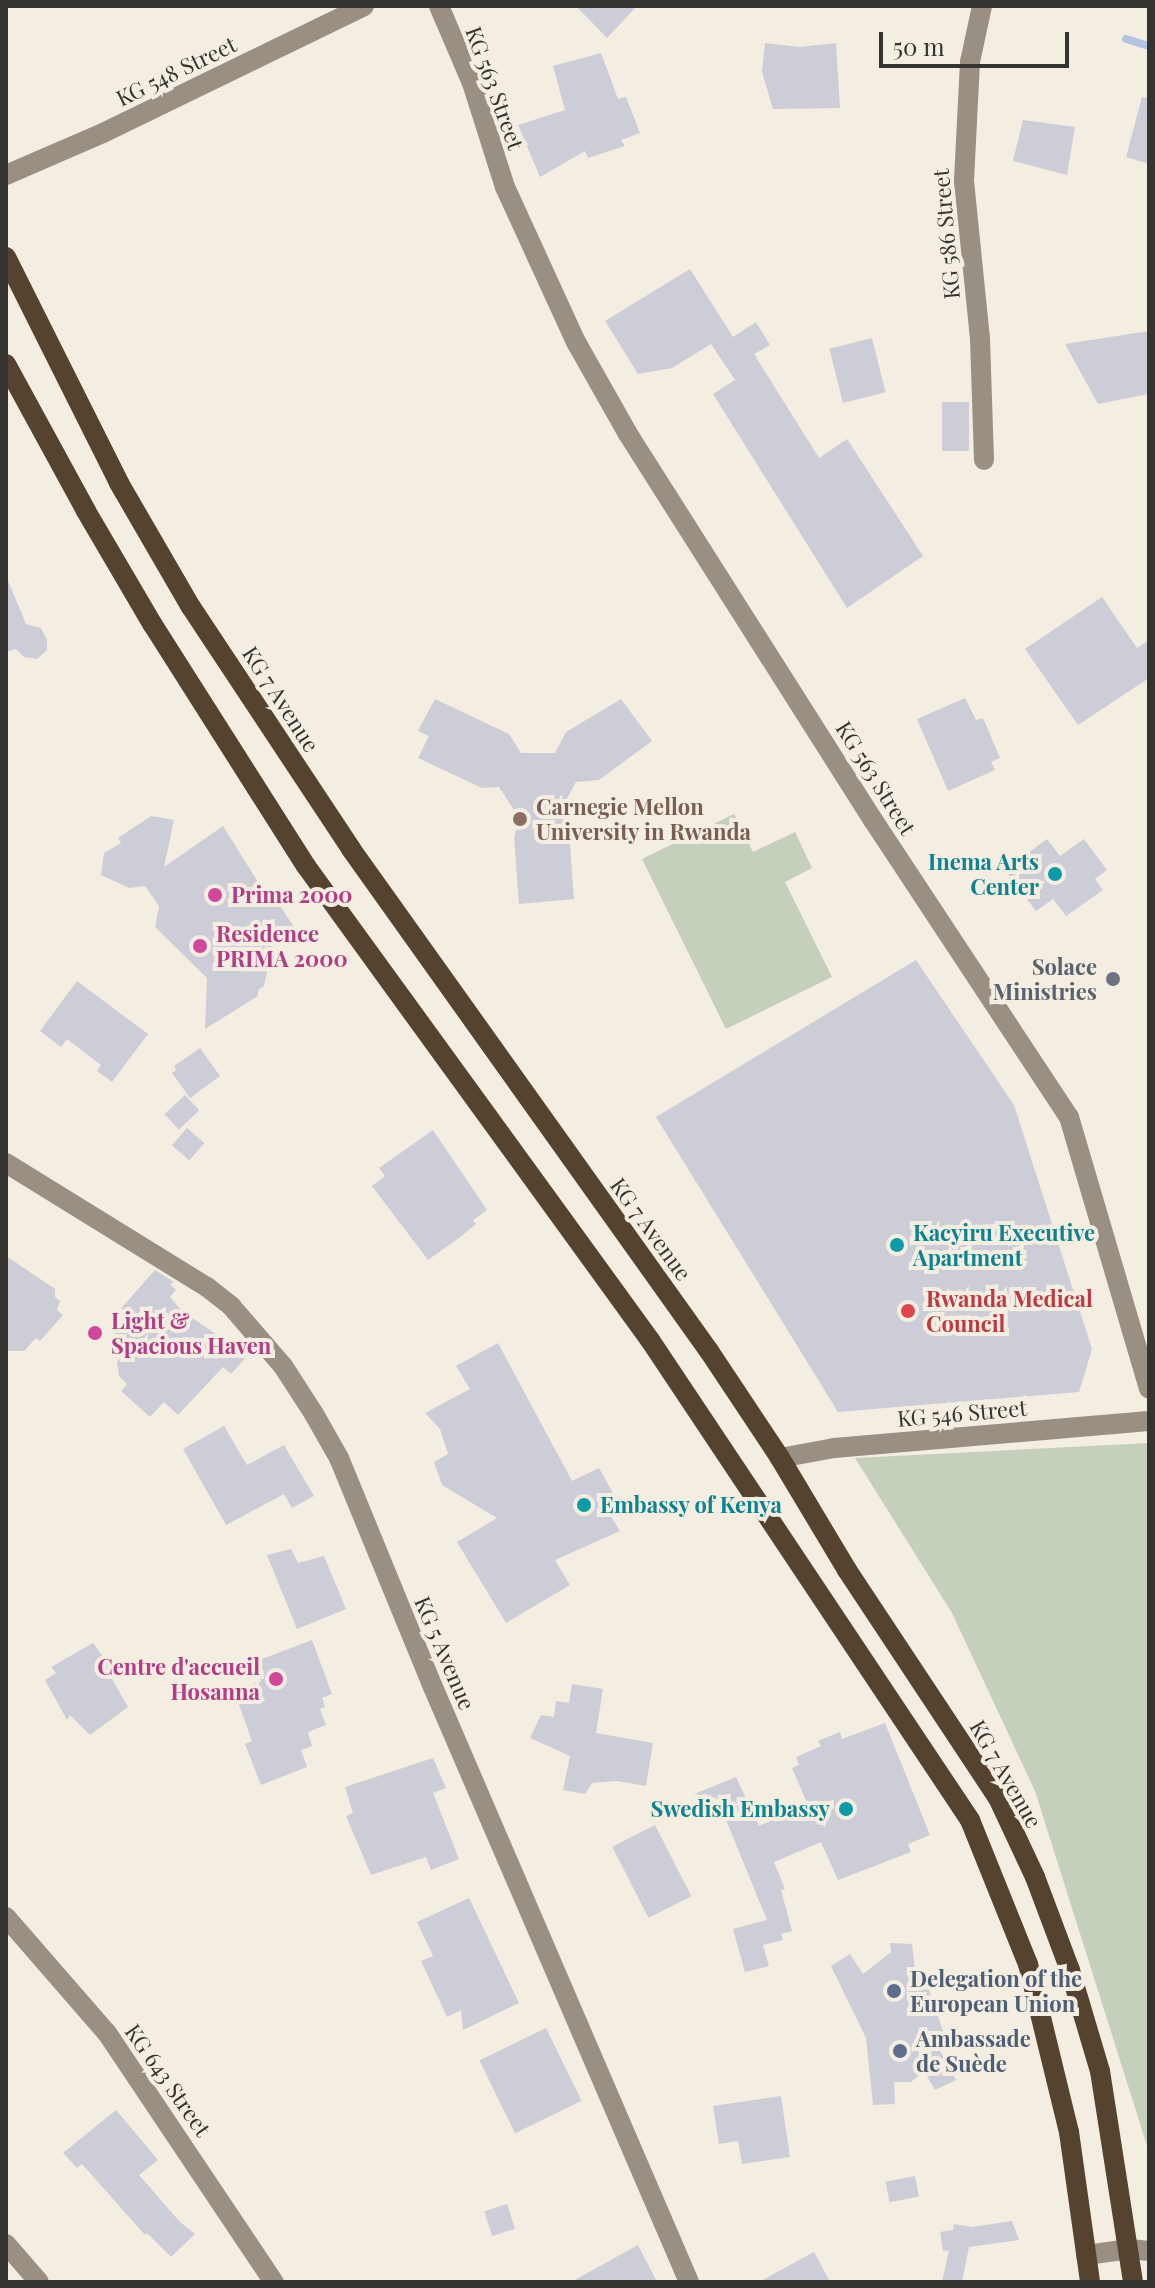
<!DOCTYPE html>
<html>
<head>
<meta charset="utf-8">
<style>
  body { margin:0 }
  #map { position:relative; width:1155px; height:2288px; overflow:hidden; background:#f3ede2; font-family:"Playfair Display",serif }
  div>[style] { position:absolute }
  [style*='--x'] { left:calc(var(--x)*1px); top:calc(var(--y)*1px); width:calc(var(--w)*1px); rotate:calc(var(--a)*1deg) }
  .green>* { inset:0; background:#c4d0bb }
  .stream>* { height:8px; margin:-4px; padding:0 4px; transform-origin:4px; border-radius:4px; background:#b1c4e2 }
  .building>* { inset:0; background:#cdcdd8; transform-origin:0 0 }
  .minor>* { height:20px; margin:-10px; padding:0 10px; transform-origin:10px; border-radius:10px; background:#9a8f83 }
  .major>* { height:20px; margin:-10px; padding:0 10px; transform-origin:10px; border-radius:10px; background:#55432f }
  .dots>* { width:22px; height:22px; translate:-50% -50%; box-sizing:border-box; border:4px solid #f3ede2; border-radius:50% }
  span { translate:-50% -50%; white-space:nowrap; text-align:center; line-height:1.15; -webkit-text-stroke:8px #f3ede2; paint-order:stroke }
  .street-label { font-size:22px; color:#35332f }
  .education-label { font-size:22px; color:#785e54; font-weight:700 }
  .left { translate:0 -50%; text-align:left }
  .culture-label { font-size:22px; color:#0d838f; font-weight:700 }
  .right { translate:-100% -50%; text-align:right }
  .hotel-label { font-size:22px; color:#b23c85; font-weight:700 }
  .worship-label { font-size:22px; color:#5b616d; font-weight:700 }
  .health-label { font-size:22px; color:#be3a42; font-weight:700 }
  .service-label { font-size:22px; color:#4e5e75; font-weight:700 }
  .frame { position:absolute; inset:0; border:8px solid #35332f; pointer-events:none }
  .scale { position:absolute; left:879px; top:32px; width:190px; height:36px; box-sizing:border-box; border:4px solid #35332f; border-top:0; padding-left:10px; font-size:24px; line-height:28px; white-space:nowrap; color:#35332f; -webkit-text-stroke:6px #f3ede2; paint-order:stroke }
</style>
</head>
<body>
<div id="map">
  <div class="green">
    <i style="clip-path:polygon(734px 814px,753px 852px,795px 832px,812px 868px,785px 882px,832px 977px,726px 1029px,642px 859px)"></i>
    <i style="clip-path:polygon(1149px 1443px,1149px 2152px,1035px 1791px,952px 1613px,855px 1458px)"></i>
  </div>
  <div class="stream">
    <i style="--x:1126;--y:39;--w:24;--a:17"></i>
  </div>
  <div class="building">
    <i style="clip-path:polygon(576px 6px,637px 6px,607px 38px)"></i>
    <i style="clip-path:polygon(765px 43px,799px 47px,836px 43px,840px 108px,773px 109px,762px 72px)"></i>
    <i style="clip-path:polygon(601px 53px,618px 99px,626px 97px,640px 133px,621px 140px,625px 146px,588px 158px,585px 151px,540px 177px,518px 125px,565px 110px,553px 66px)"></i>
    <i style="clip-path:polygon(1142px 97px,1149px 98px,1149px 164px,1126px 157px)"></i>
    <i style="clip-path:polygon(1023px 120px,1075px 127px,1067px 175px,1013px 161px)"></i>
    <i style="clip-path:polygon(690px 269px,733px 337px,756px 322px,770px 345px,754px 354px,819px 458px,847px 439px,923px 556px,847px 608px,713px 394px,735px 380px,711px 344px,672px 368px,638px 374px,605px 321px)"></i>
    <i style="clip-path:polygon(1149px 331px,1149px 394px,1098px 404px,1065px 344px)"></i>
    <i style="left:872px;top:338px;width:56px;height:44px;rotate:76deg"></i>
    <i style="left:942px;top:402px;width:27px;height:49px"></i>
    <i style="clip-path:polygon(6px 576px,26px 624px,41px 628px,47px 640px,47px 650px,37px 659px,24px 657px,16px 649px,6px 652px)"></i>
    <i style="clip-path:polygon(1102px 597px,1137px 648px,1149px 640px,1149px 678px,1078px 725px,1025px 649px)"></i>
    <i style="clip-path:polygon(965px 698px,976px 720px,983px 718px,1000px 758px,991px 762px,995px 770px,948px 791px,917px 719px)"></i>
    <i style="clip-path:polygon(435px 699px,509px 734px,521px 753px,555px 753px,566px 732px,621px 699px,652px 741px,599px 780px,576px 782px,560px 811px,569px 831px,574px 899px,519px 904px,514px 837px,520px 819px,499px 787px,482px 788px,418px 758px,429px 736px,418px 731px)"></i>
    <i style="clip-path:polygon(151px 816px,174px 820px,164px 867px,223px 826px,273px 906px,278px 903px,294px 927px,273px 944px,264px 986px,258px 990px,258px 996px,205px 1029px,207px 978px,155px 927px,159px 906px,145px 886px,129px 888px,101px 875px,104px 853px,121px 843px,118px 838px)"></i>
    <i style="clip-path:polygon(1047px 839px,1060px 856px,1084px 839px,1107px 870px,1095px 879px,1103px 890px,1066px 916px,1053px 899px,1036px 911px,1005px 870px)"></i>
    <i style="clip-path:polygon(916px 960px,1014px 1105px,1092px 1349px,1079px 1392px,838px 1412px,656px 1117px)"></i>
    <i style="clip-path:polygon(77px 981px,148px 1034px,112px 1082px,97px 1071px,101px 1065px,67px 1039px,61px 1047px,40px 1031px)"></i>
    <i style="clip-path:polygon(200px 1048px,220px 1076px,190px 1098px,172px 1073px,176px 1070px,174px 1066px)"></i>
    <i style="left:185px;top:1095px;width:21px;height:28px;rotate:47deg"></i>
    <i style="left:187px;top:1128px;width:23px;height:23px;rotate:41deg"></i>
    <i style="clip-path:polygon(433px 1130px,487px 1210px,473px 1220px,476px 1224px,459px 1238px,428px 1260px,372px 1186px,385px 1176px,379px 1168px)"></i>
    <i style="clip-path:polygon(6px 1256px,55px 1289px,55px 1297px,60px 1301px,57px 1310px,63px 1315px,40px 1341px,36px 1338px,24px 1351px,6px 1351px)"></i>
    <i style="clip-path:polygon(155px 1270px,174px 1282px,170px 1284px,176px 1290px,170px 1297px,181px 1310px,247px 1356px,231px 1374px,223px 1367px,178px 1415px,164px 1402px,150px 1417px,121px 1391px,127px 1384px,119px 1376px,117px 1362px,125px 1353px,109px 1322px)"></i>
    <i style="clip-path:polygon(498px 1343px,572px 1481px,599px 1468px,618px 1502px,605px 1507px,620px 1531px,555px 1560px,570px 1585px,506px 1623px,457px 1542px,497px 1518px,442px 1485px,434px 1462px,448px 1454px,440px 1429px,425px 1413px,470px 1389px,456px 1366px)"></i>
    <i style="clip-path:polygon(224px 1426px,247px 1465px,284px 1445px,314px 1496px,292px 1508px,284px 1494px,226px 1525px,183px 1449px)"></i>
    <i style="clip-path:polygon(291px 1549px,298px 1563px,324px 1556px,346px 1609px,297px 1629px,267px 1555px)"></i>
    <i style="clip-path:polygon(312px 1640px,332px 1694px,322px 1698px,325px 1707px,320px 1709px,326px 1725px,308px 1732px,312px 1746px,301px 1750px,307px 1767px,261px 1785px,245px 1744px,252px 1741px,234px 1691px,261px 1681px,254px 1662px)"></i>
    <i style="clip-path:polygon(93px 1643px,112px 1669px,108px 1672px,128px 1707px,90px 1735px,70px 1715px,67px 1720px,45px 1680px,56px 1673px,51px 1667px)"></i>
    <i style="clip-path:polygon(572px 1684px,603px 1689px,596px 1733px,653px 1743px,646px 1786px,617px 1781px,592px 1783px,585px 1794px,563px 1790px,570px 1756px,530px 1738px,541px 1715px,554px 1717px,556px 1701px,569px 1703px)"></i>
    <i style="clip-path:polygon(885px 1723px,930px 1835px,908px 1844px,911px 1852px,838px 1880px,821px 1842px,774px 1862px,785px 1889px,781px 1890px,792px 1931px,781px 1934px,783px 1940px,763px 1945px,769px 1966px,745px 1972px,733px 1929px,767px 1920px,717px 1798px,694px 1794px,736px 1777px,759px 1826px,808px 1805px,792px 1768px,799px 1765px,796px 1757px,821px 1746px,818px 1741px,840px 1732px,842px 1739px)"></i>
    <i style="clip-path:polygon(433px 1758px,446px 1788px,433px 1793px,459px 1859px,431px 1870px,426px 1857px,371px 1875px,346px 1816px,353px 1813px,345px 1787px)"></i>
    <i style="left:655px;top:1825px;width:80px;height:48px;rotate:63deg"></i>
    <i style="clip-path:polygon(469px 1898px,519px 2003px,463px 2030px,461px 2010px,447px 2017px,421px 1961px,433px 1956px,417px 1922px)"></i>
    <i style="clip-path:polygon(890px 1943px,912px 1944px,917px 1991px,929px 1989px,943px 2031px,932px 2036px,956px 2080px,935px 2090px,924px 2071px,911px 2082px,894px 2082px,895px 2104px,873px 2105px,866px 2038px,831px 1966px,850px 1954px,863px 1974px,891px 1952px)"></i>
    <i style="left:546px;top:2028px;width:81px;height:74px;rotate:64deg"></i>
    <i style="clip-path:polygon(781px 2096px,790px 2157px,742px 2164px,738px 2141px,719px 2144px,713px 2106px)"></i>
    <i style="clip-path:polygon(116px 2110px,158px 2160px,139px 2175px,180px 2222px,195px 2234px,171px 2257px,147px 2233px,145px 2235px,82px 2164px,77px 2168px,63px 2153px)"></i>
    <i style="left:915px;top:2176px;width:21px;height:30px;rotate:79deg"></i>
    <i style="left:507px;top:2204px;width:26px;height:24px;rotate:72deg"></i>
    <i style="clip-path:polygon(1012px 2221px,1019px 2240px,969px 2247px,962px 2282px,942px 2282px,949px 2250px,943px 2251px,940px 2232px,953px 2230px,954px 2224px,972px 2227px)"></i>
    <i style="clip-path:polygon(638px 2245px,657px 2282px,571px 2282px)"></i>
    <i style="clip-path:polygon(814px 2252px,830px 2282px,759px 2282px)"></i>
  </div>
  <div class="minor">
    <i style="--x:439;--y:6;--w:84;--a:66.8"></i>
    <i style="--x:472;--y:83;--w:109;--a:72.4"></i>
    <i style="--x:505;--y:187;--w:170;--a:65.4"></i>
    <i style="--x:576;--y:342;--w:106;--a:60.5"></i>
    <i style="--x:628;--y:434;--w:457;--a:57.6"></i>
    <i style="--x:873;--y:820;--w:356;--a:56.6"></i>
    <i style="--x:1069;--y:1117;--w:283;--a:73.6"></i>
    <i style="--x:982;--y:6;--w:57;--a:102.1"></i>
    <i style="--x:970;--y:62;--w:119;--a:92.9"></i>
    <i style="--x:964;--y:181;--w:159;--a:84.2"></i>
    <i style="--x:980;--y:339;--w:121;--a:88.1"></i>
    <i style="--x:6;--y:175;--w:106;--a:-23.4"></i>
    <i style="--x:103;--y:133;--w:290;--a:-25.9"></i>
    <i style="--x:6;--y:1163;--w:236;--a:31.7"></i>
    <i style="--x:207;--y:1287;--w:31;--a:38"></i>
    <i style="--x:231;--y:1306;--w:79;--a:49.1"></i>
    <i style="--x:283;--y:1366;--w:57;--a:57.1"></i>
    <i style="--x:314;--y:1414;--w:51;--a:60.4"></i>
    <i style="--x:339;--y:1458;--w:248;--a:67.7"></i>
    <i style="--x:433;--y:1687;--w:648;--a:66.72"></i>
    <i style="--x:780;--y:1458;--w:55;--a:-10.5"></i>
    <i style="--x:834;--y:1448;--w:316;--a:-4.9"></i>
    <i style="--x:6;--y:1917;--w:154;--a:49"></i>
    <i style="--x:107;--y:2033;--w:300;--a:56.2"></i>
    <i style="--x:6;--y:2244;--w:50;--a:49"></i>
    <i style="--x:1086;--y:2255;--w:44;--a:-7.8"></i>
    <i style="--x:1130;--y:2249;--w:19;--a:6"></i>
  </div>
  <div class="major">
    <i style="--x:6;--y:257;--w:253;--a:63.4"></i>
    <i style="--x:119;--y:483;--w:143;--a:59.9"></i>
    <i style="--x:191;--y:607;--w:290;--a:56.5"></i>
    <i style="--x:351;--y:849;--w:617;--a:54.51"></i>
    <i style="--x:709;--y:1351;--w:128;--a:56.4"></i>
    <i style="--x:780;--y:1458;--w:131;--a:59.1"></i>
    <i style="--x:847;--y:1570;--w:273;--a:56.5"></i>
    <i style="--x:998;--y:1798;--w:87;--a:64.9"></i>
    <i style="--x:1035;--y:1877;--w:99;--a:69.4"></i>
    <i style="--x:1070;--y:1970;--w:105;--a:73.5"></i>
    <i style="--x:1100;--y:2071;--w:214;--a:81.1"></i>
    <i style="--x:6;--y:364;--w:167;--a:61.4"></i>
    <i style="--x:86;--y:511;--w:132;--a:59.6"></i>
    <i style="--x:153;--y:625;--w:285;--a:57.6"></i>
    <i style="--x:306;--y:866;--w:586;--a:54.03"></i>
    <i style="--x:650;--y:1340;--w:577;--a:56.31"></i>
    <i style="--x:970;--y:1820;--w:155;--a:68.1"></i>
    <i style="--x:1028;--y:1964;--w:173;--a:76.3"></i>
    <i style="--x:1069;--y:2132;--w:151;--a:82"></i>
  </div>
  <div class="dots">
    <i style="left:520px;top:819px;background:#8d6e63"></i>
    <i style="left:1055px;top:874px;background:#0f9aa8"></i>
    <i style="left:215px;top:895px;background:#d1479c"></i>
    <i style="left:200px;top:946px;background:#d1479c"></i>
    <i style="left:1113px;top:979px;background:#6b7280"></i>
    <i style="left:897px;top:1245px;background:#0f9aa8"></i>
    <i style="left:908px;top:1311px;background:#e0444e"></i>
    <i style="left:95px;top:1333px;background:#d1479c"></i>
    <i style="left:584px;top:1505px;background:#0f9aa8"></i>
    <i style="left:276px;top:1679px;background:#d1479c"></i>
    <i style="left:846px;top:1809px;background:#0f9aa8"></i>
    <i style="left:894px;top:1991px;background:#5c6f8a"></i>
    <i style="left:900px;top:2051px;background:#5c6f8a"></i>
  </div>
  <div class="street-label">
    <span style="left:176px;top:71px;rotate:-26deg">KG 548 Street</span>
    <span style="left:495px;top:88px;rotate:70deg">KG 563 Street</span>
    <span style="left:946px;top:234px;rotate:-95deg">KG 586 Street</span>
    <span style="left:281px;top:699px;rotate:57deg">KG 7 Avenue</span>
    <span style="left:876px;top:778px;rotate:58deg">KG 563 Street</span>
    <span style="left:651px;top:1229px;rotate:54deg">KG 7 Avenue</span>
    <span style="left:962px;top:1413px;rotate:-5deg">KG 546 Street</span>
    <span style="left:445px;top:1653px;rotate:67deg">KG 5 Avenue</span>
    <span style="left:1006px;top:1774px;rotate:60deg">KG 7 Avenue</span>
    <span style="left:168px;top:2080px;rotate:55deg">KG 643 Street</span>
  </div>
  <div class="education-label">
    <span class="left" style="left:536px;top:819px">Carnegie Mellon<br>University in Rwanda</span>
  </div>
  <div class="culture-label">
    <span class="right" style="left:1039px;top:874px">Inema Arts<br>Center</span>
    <span class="left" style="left:913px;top:1245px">Kacyiru Executive<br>Apartment</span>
    <span class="left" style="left:600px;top:1505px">Embassy of Kenya</span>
    <span class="right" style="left:830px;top:1809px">Swedish Embassy</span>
  </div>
  <div class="hotel-label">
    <span class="left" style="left:231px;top:895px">Prima 2000</span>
    <span class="left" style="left:216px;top:946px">Residence<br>PRIMA 2000</span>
    <span class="left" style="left:111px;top:1333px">Light &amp;<br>Spacious Haven</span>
    <span class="right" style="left:260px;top:1679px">Centre d'accueil<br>Hosanna</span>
  </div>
  <div class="worship-label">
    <span class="right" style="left:1097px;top:979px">Solace<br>Ministries</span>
  </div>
  <div class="health-label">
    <span class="left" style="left:926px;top:1311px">Rwanda Medical<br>Council</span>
  </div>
  <div class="service-label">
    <span class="left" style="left:910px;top:1991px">Delegation of the<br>European Union</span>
    <span class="left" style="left:916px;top:2051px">Ambassade<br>de Suède</span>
  </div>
  <div class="frame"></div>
  <div class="scale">50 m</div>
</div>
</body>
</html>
